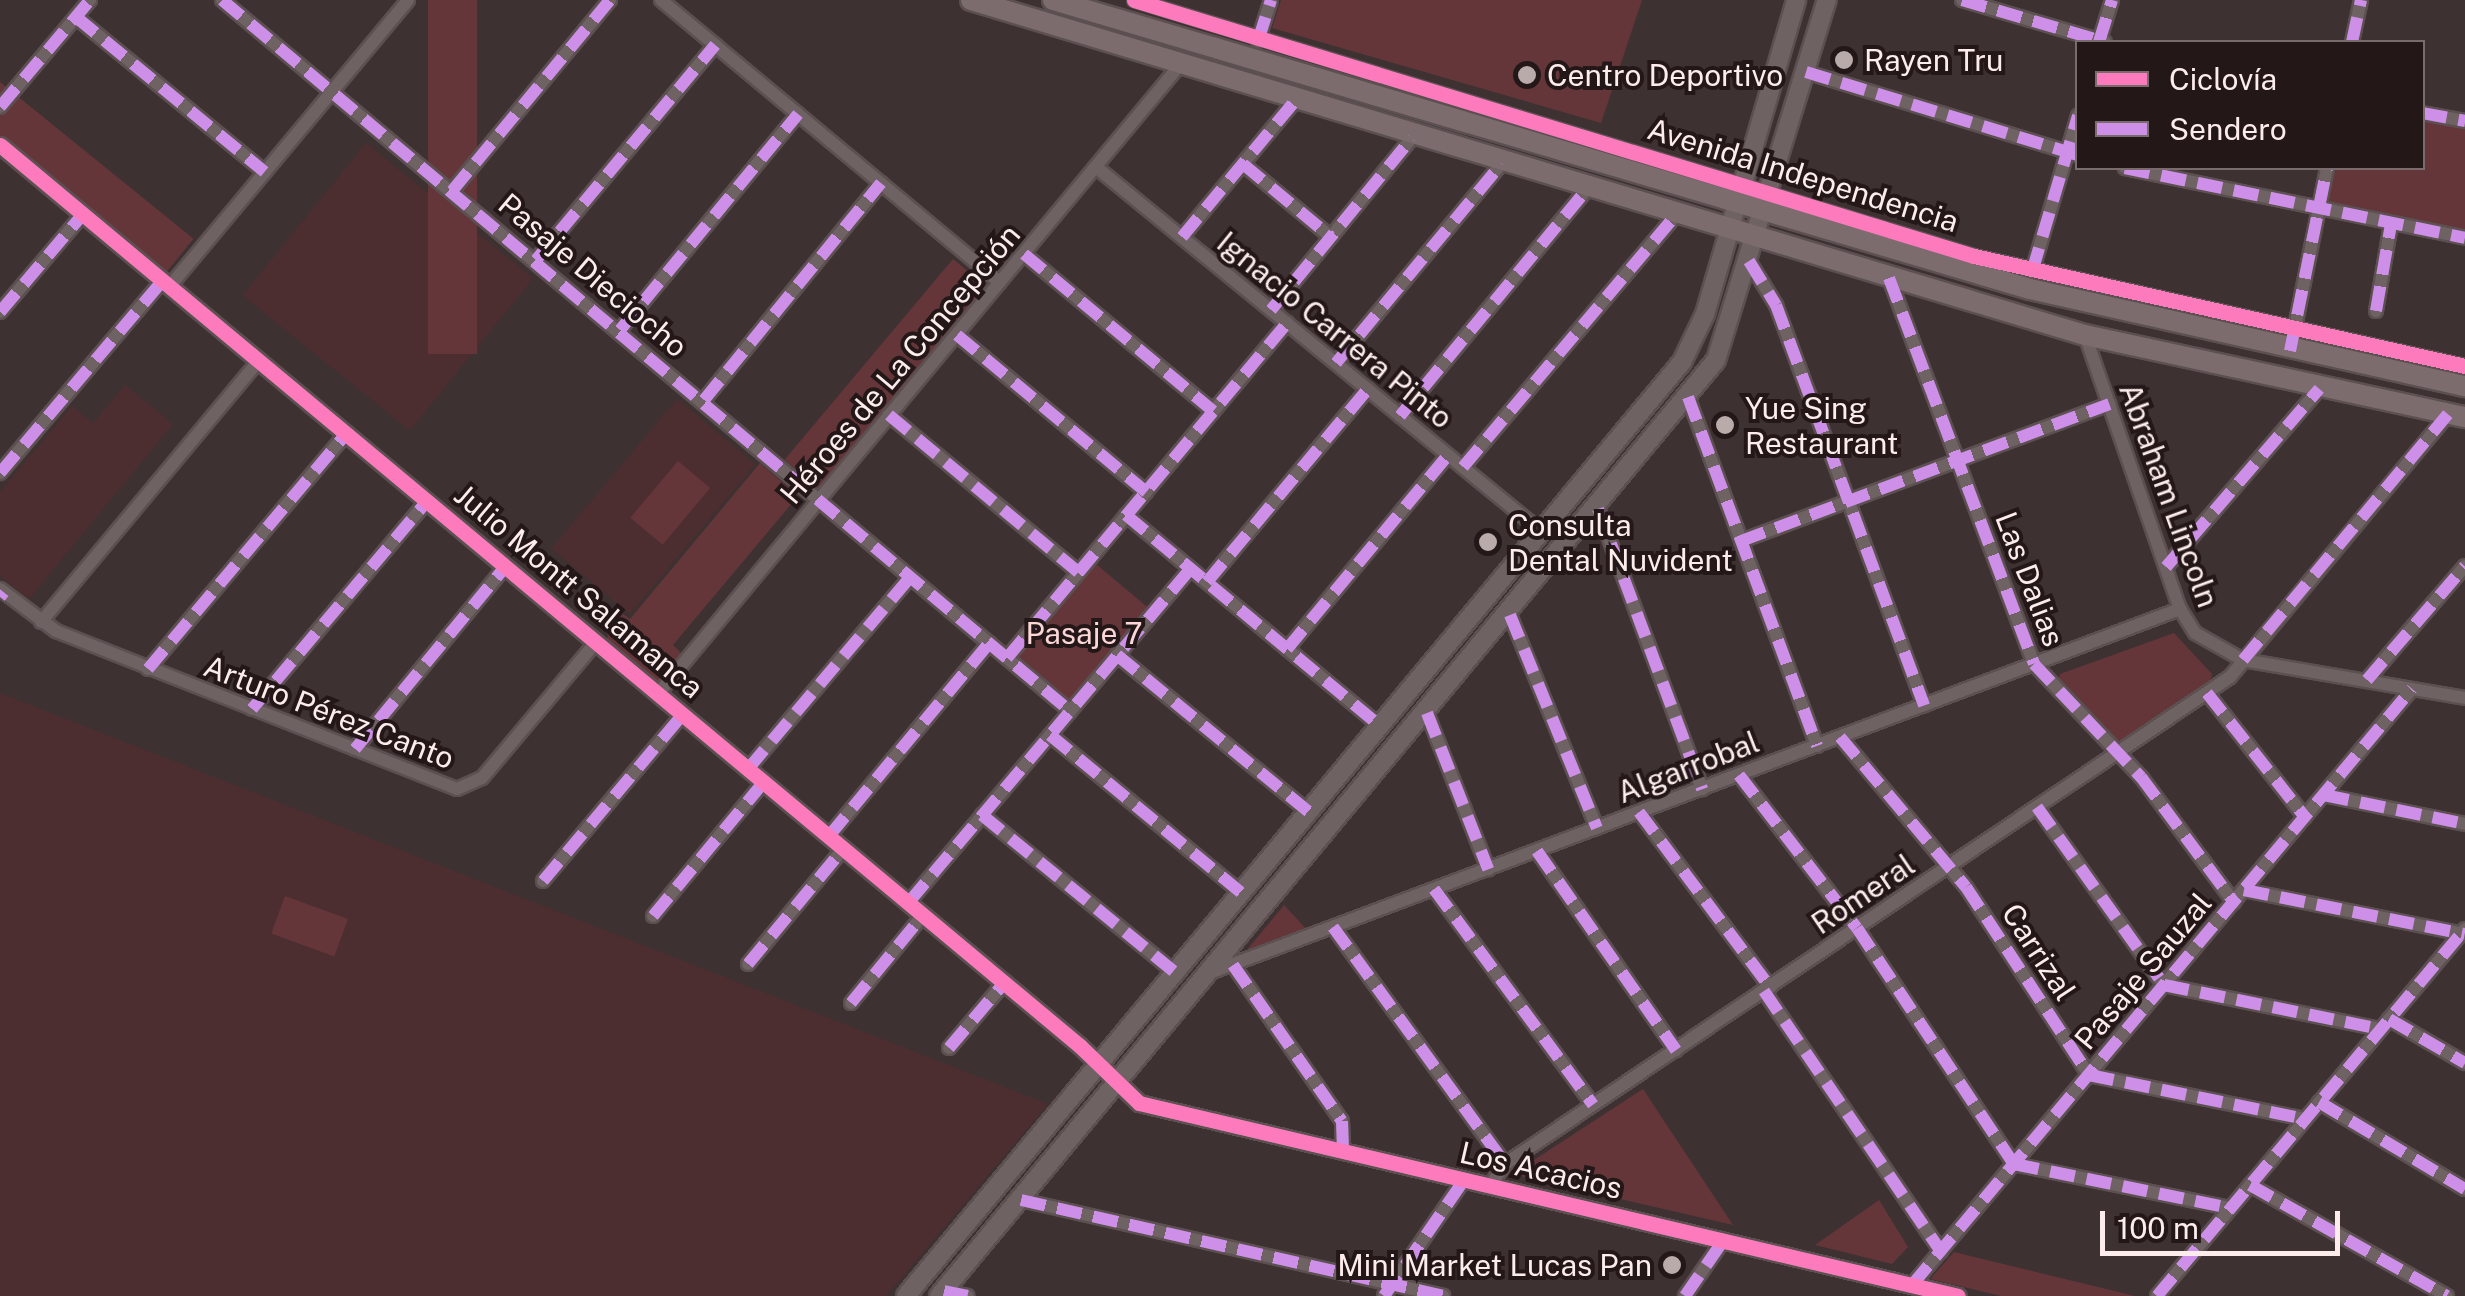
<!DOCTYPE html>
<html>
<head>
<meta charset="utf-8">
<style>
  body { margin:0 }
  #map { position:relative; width:2465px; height:1296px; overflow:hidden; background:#3e3132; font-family:"Public Sans",sans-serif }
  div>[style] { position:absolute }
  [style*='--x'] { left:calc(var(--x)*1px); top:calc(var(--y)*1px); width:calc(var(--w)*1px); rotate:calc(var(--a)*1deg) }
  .built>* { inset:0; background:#4c2e30; transform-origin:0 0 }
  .green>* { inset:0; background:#64363a; transform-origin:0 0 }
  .roads { filter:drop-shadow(2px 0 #5c5051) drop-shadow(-2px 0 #5c5051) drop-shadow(0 2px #5c5051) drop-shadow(0 -2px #5c5051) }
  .minor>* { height:12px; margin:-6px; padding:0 6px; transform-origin:6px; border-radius:6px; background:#6e6263 }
  .tertiary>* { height:15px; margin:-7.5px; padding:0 7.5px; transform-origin:7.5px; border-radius:7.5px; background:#6e6263 }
  .secondary>* { height:18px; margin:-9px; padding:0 9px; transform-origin:9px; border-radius:9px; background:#6e6263 }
  .primary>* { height:20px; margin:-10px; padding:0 10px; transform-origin:10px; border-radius:10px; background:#7d6c6e }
  .quiet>* { height:12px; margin-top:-6px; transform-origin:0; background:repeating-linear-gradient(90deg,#ce8fe9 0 25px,transparent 0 37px) }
  .cycleway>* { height:15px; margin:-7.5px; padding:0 7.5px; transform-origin:7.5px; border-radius:7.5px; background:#fd7abc }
  .dots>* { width:28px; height:28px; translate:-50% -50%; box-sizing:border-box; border:5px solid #231718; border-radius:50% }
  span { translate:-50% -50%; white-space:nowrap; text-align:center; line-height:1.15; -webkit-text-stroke:8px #231718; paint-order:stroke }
  .poi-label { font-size:30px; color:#fdecec }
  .left { translate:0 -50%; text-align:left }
  .right { translate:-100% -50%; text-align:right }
  .street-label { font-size:30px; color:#fdecec }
  .park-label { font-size:30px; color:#fdd6d7 }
  .legend { position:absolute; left:2075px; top:40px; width:350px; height:130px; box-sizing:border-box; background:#231718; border:2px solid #7a6c6d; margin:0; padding:12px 18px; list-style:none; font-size:30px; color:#fdecec }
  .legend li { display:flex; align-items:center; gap:20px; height:50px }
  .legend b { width:50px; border:2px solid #7a6c6d }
  .scale { position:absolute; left:2100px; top:1211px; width:240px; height:45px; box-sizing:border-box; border:5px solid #fdecec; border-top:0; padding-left:12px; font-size:30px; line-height:35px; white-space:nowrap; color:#fdecec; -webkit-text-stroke:8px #231718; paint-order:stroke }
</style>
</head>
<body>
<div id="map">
  <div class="built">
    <i style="left:366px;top:143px;width:215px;height:196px;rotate:39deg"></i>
    <i style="clip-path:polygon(125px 385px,173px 424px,29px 599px,0 576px,0 492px,72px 406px,93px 423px)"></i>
    <i style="left:677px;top:399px;width:102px;height:195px;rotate:40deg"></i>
    <i style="clip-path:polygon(0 693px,1048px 1104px,886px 1296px,0 1296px)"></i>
  </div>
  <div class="green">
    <i style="left:428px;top:0;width:49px;height:354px"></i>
    <i style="clip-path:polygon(1281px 0,1642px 0,1601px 123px,1272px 28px)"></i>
    <i style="left:0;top:82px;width:249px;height:51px;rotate:39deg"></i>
    <i style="clip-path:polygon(2423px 120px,2465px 128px,2465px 230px,2328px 204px,2335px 168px,2422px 168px)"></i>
    <i style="left:953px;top:259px;width:47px;height:262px;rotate:40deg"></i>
    <i style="left:678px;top:461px;width:42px;height:74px;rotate:40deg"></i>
    <i style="clip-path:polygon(760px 463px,798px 496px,673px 645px,683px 655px,661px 682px,650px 680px,607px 643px,608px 632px,623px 614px,630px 619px)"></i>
    <i style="left:1096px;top:564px;width:70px;height:121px;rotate:40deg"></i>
    <i style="clip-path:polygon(2174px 633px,2212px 674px,2210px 683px,2115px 745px,2058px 684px,2060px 674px)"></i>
    <i style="left:285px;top:896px;width:67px;height:40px;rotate:20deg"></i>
    <i style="clip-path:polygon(1284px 905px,1309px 932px,1242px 956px)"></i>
    <i style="clip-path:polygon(1643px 1089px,1733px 1225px,1521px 1176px,1517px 1171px)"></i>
    <i style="clip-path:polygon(1879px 1200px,1908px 1247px,1892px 1264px,1815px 1245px)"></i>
    <i style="clip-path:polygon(1954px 1252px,2135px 1296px,2001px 1296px,1930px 1279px)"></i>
  </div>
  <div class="roads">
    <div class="minor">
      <i style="--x:222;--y:0;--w:1107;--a:39.98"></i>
      <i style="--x:661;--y:0;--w:441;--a:39.8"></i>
      <i style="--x:1134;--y:0;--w:878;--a:16.95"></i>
      <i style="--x:1974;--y:256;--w:503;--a:12.63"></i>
      <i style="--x:1962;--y:0;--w:149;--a:16.4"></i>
      <i style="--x:76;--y:17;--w:244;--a:39.4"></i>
      <i style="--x:1258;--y:41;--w:43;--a:-72.4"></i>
      <i style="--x:2099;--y:42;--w:44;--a:-72.8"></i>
      <i style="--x:2352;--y:42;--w:43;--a:-77.9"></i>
      <i style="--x:1806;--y:72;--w:284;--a:17"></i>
      <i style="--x:0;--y:107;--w:140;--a:-49.9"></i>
      <i style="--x:2422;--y:113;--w:44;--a:10.5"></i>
      <i style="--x:1243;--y:164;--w:114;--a:39.7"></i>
      <i style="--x:1096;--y:167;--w:576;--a:39.3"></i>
      <i style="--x:2125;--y:168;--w:347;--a:11.6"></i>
      <i style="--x:452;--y:191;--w:248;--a:-50.4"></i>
      <i style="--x:1182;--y:237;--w:175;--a:-50.3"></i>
      <i style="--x:1024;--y:254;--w:246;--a:39.7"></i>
      <i style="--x:536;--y:260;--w:280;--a:-50.2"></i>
      <i style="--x:1749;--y:261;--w:52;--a:58.5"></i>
      <i style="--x:1776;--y:305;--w:427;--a:69.7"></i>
      <i style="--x:2032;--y:272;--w:163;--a:-73.6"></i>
      <i style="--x:1889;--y:278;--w:412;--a:69.4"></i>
      <i style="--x:2034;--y:664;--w:156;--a:46.6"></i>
      <i style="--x:2141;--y:777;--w:156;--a:53.4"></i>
      <i style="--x:170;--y:286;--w:372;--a:-50.2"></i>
      <i style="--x:1271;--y:310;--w:222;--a:-50.7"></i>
      <i style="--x:2376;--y:311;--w:88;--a:-80.2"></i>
      <i style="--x:0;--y:312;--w:128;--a:-49.7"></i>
      <i style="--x:620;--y:330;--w:280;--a:-50.5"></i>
      <i style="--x:957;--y:335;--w:246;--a:39.7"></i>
      <i style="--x:2085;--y:335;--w:290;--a:70.9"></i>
      <i style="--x:2180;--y:609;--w:28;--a:58"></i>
      <i style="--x:2195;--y:633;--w:55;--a:29.4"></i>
      <i style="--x:2243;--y:660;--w:225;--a:9.7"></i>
      <i style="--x:2293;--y:337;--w:172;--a:-78.6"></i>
      <i style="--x:1336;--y:363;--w:259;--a:-50.3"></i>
      <i style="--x:1688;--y:397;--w:372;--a:69.7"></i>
      <i style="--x:704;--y:400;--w:280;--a:-50.8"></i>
      <i style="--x:889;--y:415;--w:246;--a:39.7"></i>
      <i style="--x:1400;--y:416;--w:294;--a:-50.5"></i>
      <i style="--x:1463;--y:467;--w:330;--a:-49.8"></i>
      <i style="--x:0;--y:473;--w:253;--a:-49.8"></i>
      <i style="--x:1598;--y:509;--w:299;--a:69.6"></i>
      <i style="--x:1126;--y:515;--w:332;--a:39.7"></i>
      <i style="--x:1741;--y:541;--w:393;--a:-20.4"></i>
      <i style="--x:2166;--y:567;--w:235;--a:-49.3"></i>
      <i style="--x:1207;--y:582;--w:251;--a:-50.2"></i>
      <i style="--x:0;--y:589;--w:70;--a:36.9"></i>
      <i style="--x:56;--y:631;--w:431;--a:21.5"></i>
      <i style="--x:457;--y:789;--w:27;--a:-24"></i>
      <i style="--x:482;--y:778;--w:177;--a:-50"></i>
      <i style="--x:1510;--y:615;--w:230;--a:67.8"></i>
      <i style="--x:41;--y:622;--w:341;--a:-50.2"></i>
      <i style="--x:1287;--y:649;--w:252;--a:-50.3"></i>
      <i style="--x:1117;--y:655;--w:249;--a:39.3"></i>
      <i style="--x:1007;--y:658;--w:437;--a:-50.1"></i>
      <i style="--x:148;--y:669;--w:309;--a:-49.9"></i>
      <i style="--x:2367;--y:680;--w:150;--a:-49.3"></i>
      <i style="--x:2207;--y:693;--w:158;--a:51.7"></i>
      <i style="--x:658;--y:694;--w:816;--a:-50.32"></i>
      <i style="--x:252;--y:709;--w:272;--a:-49.9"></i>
      <i style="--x:1427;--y:713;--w:168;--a:68.6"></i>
      <i style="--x:1050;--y:735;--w:250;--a:39.5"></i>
      <i style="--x:1840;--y:737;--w:196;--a:50"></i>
      <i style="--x:1966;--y:887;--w:225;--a:56.8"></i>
      <i style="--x:2089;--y:1075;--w:220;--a:11.5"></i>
      <i style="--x:355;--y:749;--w:237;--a:-50.5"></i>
      <i style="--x:748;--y:769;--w:251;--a:-49.8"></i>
      <i style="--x:1739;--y:775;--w:193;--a:52.4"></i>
      <i style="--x:1857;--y:928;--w:283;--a:56.4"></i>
      <i style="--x:2014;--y:1164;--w:221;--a:11.5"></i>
      <i style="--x:2324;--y:795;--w:144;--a:11.6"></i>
      <i style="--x:2037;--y:807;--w:219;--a:54.5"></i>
      <i style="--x:2164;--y:985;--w:220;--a:11.5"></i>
      <i style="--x:1639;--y:812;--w:219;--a:53.2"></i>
      <i style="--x:982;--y:815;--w:252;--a:39.2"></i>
      <i style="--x:829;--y:836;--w:251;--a:-50.3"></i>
      <i style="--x:1537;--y:851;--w:243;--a:55.1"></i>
      <i style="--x:543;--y:881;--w:218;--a:-50"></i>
      <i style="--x:1434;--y:889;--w:268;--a:53.6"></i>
      <i style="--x:2244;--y:890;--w:225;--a:11.3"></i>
      <i style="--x:909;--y:902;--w:436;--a:-49.8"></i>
      <i style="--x:653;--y:916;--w:174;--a:-50.4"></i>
      <i style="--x:1333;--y:927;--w:293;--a:54"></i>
      <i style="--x:748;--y:964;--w:151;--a:-50.4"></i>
      <i style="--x:1233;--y:965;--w:190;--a:55.1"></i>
      <i style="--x:1342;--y:1121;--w:31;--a:88"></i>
      <i style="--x:1212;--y:972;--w:1034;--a:-20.56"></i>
      <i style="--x:1764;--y:991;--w:315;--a:55.8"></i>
      <i style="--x:851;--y:1003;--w:114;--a:-50.7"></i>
      <i style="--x:2389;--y:1019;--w:88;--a:30.1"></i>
      <i style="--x:949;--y:1048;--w:87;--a:-49.7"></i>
      <i style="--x:2319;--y:1102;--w:170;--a:30.8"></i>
      <i style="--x:2250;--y:1185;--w:226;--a:29.4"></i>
      <i style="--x:1490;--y:1186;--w:27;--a:-56"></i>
      <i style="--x:1505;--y:1164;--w:873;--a:-33.89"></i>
      <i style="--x:2230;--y:677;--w:342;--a:-50.3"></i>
      <i style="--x:1021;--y:1200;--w:433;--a:12.8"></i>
      <i style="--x:1912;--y:1285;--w:778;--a:-50.01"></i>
      <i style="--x:944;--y:1291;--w:24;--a:12"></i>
      <i style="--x:1384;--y:1296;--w:141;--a:-55.4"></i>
      <i style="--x:1685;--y:1296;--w:67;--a:-55.4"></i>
      <i style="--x:2157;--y:1296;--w:479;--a:-50"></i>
    </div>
    <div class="tertiary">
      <i style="--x:0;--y:145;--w:1406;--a:39.84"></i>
      <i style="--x:1080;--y:1046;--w:82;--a:44"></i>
      <i style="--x:1139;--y:1103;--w:841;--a:13.26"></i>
    </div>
    <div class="secondary">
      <i style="--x:906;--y:1296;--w:1214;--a:-50.28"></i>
      <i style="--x:1682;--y:362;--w:53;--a:-64.4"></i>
      <i style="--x:1705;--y:314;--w:327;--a:-73.8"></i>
      <i style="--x:939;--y:1296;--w:1216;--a:-50.3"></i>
      <i style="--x:1716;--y:360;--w:377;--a:-72.9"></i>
    </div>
    <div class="primary">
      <i style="--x:971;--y:0;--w:1163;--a:16.74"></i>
      <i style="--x:2085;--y:335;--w:389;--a:12.2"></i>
      <i style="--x:1053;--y:0;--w:1019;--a:16.48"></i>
      <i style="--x:2030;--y:289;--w:446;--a:12.6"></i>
    </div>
  </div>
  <div class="quiet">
    <i style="--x:222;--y:0;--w:1107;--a:39.98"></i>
    <i style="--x:1962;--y:0;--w:149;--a:16.4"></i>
    <i style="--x:76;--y:17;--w:244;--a:39.4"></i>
    <i style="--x:1258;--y:41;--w:43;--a:-72.4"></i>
    <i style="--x:2099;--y:42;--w:44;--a:-72.8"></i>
    <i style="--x:2352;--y:42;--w:43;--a:-77.9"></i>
    <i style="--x:1806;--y:72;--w:284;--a:17"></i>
    <i style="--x:0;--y:107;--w:140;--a:-49.9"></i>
    <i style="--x:2422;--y:113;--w:44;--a:10.5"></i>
    <i style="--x:1243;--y:164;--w:114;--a:39.7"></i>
    <i style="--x:2125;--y:168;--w:347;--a:11.6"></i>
    <i style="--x:452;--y:191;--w:248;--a:-50.4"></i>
    <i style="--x:1182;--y:237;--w:175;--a:-50.3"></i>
    <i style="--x:1024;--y:254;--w:246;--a:39.7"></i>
    <i style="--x:536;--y:260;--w:280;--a:-50.2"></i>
    <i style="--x:1749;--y:261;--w:52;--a:58.5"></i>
    <i style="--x:1776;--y:305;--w:427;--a:69.7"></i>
    <i style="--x:2032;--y:272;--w:163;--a:-73.6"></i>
    <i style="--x:1889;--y:278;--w:412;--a:69.4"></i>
    <i style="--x:2034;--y:664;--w:156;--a:46.6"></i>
    <i style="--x:2141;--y:777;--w:156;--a:53.4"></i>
    <i style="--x:1271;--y:310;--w:222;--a:-50.7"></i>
    <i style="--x:2376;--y:311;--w:88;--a:-80.2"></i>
    <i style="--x:0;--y:312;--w:128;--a:-49.7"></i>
    <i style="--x:620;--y:330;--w:280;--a:-50.5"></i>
    <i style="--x:957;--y:335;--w:246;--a:39.7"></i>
    <i style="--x:2290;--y:351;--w:187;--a:-78.6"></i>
    <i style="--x:1336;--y:363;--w:259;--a:-50.3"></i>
    <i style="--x:1688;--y:397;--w:372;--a:69.7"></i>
    <i style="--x:704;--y:400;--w:280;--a:-50.8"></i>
    <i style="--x:889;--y:415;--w:246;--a:39.7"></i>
    <i style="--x:1400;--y:416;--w:294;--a:-50.5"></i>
    <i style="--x:1463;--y:467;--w:330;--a:-49.8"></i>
    <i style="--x:0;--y:473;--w:253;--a:-49.8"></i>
    <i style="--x:1598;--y:509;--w:299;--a:69.6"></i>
    <i style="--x:1126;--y:515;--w:332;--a:39.7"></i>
    <i style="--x:1741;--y:541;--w:393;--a:-20.4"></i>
    <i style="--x:2166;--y:567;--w:235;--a:-49.3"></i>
    <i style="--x:1207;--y:582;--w:251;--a:-50.2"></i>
    <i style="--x:0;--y:597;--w:6;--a:-51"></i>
    <i style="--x:1510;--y:615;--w:230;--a:67.8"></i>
    <i style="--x:1287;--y:649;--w:252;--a:-50.3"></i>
    <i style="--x:1117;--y:655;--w:249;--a:39.3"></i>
    <i style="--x:1007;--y:658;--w:437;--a:-50.1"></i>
    <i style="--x:2243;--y:660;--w:320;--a:-50.2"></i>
    <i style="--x:148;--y:669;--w:309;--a:-49.9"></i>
    <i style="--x:2367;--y:680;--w:150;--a:-49.3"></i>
    <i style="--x:2207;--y:693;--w:158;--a:51.7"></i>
    <i style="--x:252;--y:709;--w:272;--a:-49.9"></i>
    <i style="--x:1427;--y:713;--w:168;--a:68.6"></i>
    <i style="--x:1050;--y:735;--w:250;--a:39.5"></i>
    <i style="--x:1840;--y:737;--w:196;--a:50"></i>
    <i style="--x:1966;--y:887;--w:225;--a:56.8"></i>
    <i style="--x:2089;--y:1075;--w:220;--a:11.5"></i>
    <i style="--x:355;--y:749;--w:237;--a:-50.5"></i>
    <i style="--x:748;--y:769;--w:251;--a:-49.8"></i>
    <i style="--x:1739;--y:775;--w:193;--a:52.4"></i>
    <i style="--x:1857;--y:928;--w:283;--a:56.4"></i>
    <i style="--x:2014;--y:1164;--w:221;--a:11.5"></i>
    <i style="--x:2324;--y:795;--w:144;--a:11.6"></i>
    <i style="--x:2037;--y:807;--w:219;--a:54.5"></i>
    <i style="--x:2164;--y:985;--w:220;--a:11.5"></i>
    <i style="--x:1639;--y:812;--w:219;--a:53.2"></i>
    <i style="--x:982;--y:815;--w:252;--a:39.2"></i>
    <i style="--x:829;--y:836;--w:251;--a:-50.3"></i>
    <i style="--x:1537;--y:851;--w:243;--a:55.1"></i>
    <i style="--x:543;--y:881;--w:218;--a:-50"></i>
    <i style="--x:1434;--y:889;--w:268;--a:53.6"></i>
    <i style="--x:2244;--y:890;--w:225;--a:11.3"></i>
    <i style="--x:909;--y:902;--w:436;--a:-49.8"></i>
    <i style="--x:653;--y:916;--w:174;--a:-50.4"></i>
    <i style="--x:1333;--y:927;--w:293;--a:54"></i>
    <i style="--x:748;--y:964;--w:151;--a:-50.4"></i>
    <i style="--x:1233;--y:965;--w:190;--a:55.1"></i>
    <i style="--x:1342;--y:1121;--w:31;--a:88"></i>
    <i style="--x:1764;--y:991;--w:315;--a:55.8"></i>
    <i style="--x:851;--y:1003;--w:114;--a:-50.7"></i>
    <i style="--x:2389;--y:1019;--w:88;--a:30.1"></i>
    <i style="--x:949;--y:1048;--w:87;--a:-49.7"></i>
    <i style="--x:2319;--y:1102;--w:170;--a:30.8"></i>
    <i style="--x:2250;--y:1185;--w:226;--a:29.4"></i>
    <i style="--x:1021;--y:1200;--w:433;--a:12.8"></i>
    <i style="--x:1912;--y:1285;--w:778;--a:-50.01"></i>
    <i style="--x:944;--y:1291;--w:24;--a:12"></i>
    <i style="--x:1384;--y:1296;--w:141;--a:-55.4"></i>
    <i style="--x:1685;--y:1296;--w:67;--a:-55.4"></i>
    <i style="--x:2157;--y:1296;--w:479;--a:-50"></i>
  </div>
  <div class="cycleway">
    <i style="--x:1134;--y:0;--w:878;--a:16.95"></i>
    <i style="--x:1974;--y:256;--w:503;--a:12.63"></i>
    <i style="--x:0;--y:145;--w:1406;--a:39.84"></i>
    <i style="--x:1080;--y:1046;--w:82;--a:44"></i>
    <i style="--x:1139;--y:1103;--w:841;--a:13.26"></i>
  </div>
  <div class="dots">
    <i style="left:1844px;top:60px;background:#baabab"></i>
    <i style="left:1527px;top:75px;background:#baabab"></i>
    <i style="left:1725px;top:425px;background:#baabab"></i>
    <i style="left:1488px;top:542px;background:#baabab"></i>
    <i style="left:1672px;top:1265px;background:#baabab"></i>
  </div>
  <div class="poi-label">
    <span class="left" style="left:1864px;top:60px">Rayen Tru</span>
    <span class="left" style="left:1547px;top:75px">Centro Deportivo</span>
    <span class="left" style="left:1745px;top:425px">Yue Sing<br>Restaurant</span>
    <span class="left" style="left:1508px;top:542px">Consulta<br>Dental Nuvident</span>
    <span class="right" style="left:1652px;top:1265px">Mini Market Lucas Pan</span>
  </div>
  <div class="street-label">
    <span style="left:1803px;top:175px;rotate:17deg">Avenida Independencia</span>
    <span style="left:593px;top:275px;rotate:40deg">Pasaje Dieciocho</span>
    <span style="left:1335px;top:330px;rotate:39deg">Ignacio Carrera Pinto</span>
    <span style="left:900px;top:364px;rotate:-50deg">Héroes de La Concepción</span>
    <span style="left:2169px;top:495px;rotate:70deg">Abraham Lincoln</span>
    <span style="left:2030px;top:579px;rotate:69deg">Las Dalias</span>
    <span style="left:579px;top:591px;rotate:40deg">Julio Montt Salamanca</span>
    <span style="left:329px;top:712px;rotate:21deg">Arturo Pérez Canto</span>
    <span style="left:1688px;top:767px;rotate:-21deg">Algarrobal</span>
    <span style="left:1863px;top:894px;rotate:-34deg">Romeral</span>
    <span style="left:2039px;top:952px;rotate:57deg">Carrizal</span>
    <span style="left:2143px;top:971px;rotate:-50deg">Pasaje Sauzal</span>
    <span style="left:1541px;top:1170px;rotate:13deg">Los Acacios</span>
  </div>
  <div class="park-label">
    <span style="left:1084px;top:633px">Pasaje 7</span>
  </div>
  <ul class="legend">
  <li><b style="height:12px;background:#fd7abc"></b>Ciclovía</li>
  <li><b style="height:12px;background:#ce8fe9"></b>Sendero</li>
  </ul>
  <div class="scale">100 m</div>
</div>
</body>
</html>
